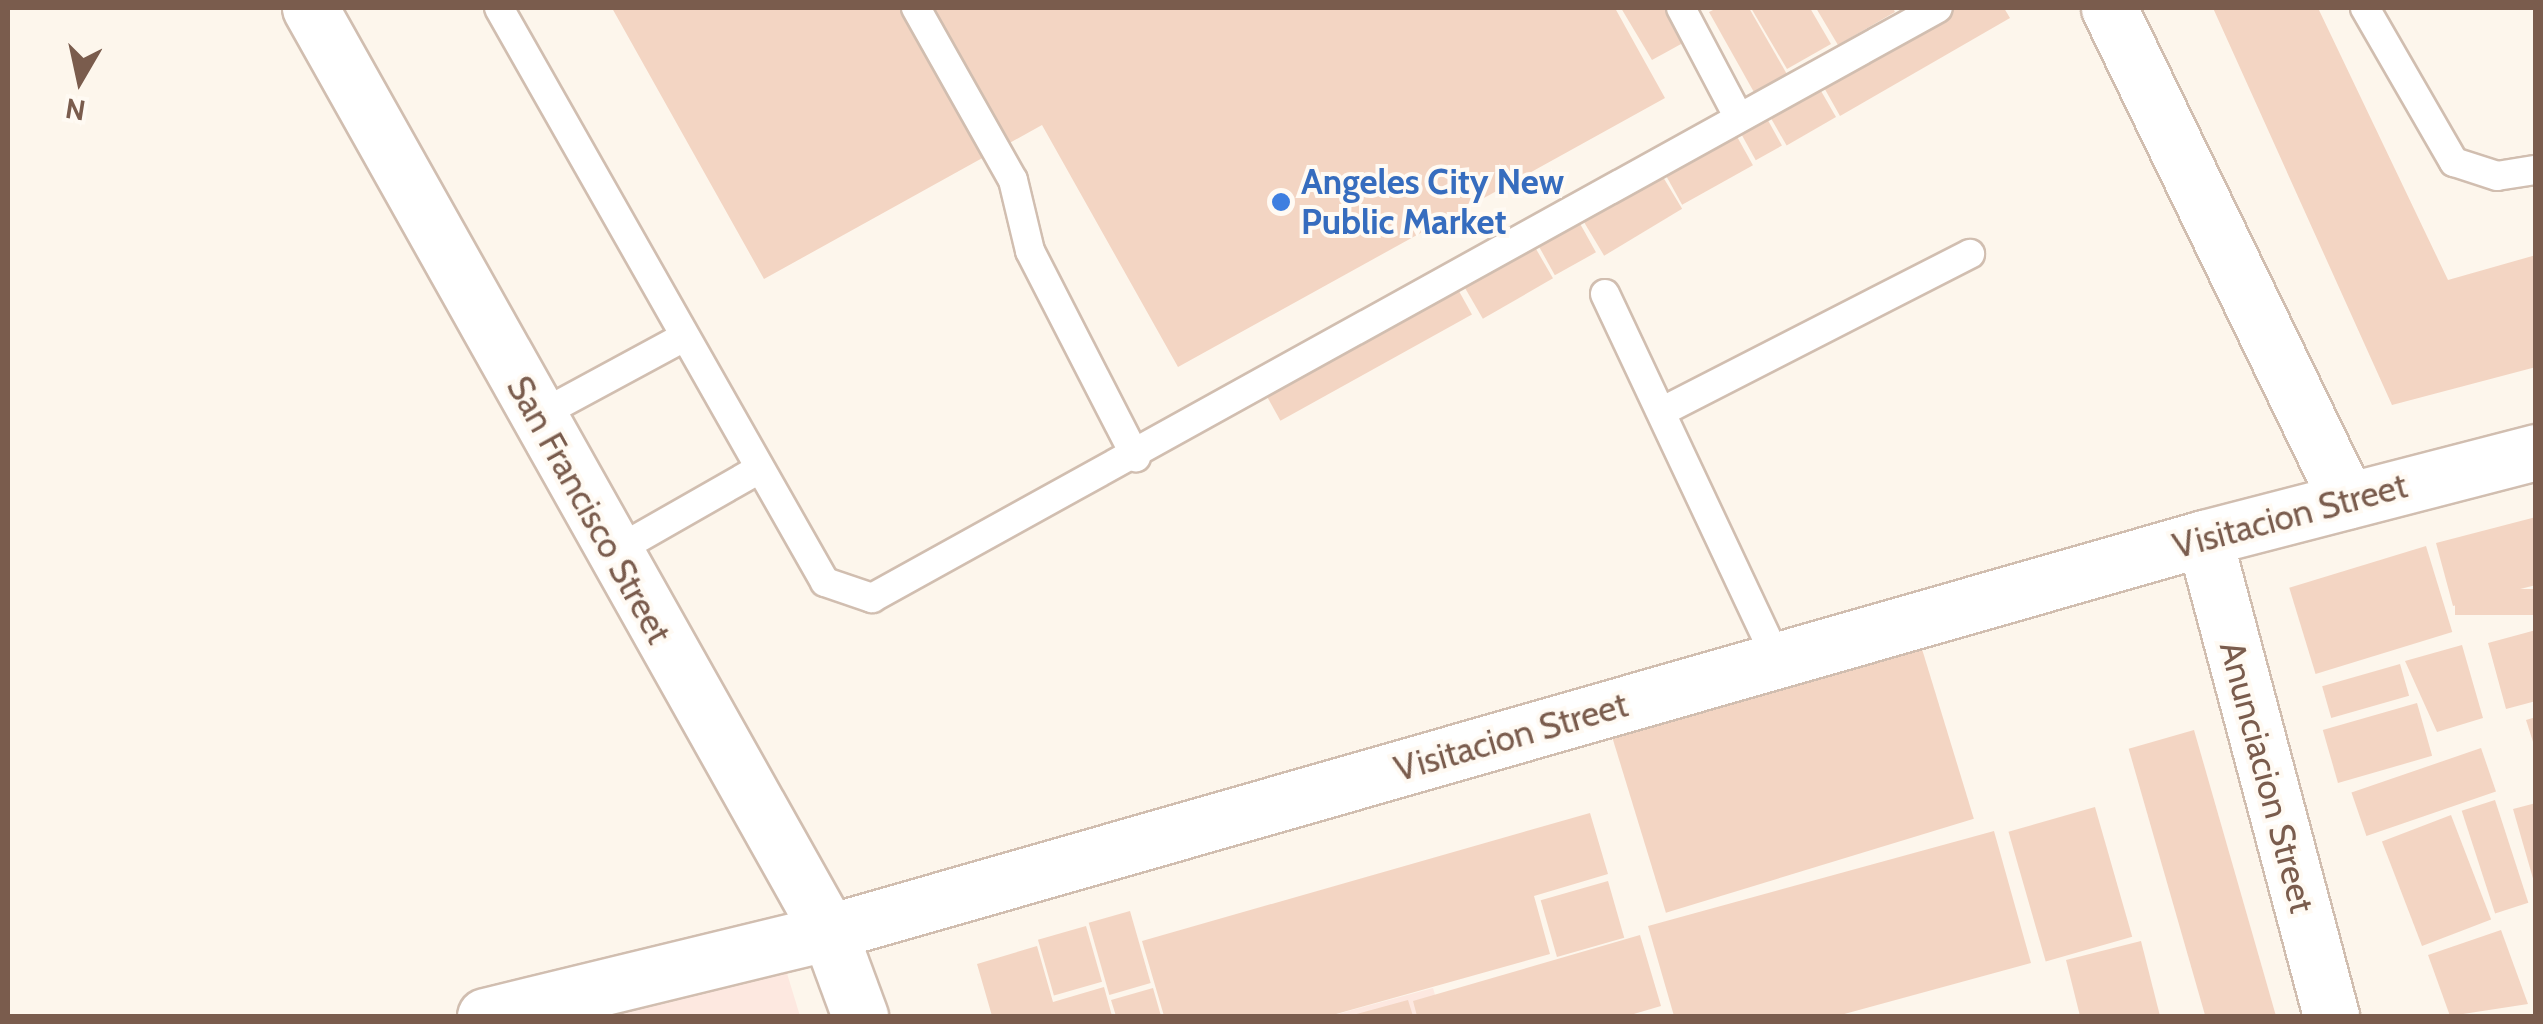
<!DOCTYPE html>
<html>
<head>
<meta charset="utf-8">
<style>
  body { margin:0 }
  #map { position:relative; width:2543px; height:1024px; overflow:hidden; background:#fdf6ec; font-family:Cabin,sans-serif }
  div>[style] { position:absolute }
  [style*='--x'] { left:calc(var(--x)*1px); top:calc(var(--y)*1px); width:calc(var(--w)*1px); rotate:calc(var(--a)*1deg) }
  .commercial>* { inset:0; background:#fde8e0 }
  .building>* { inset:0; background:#f3d5c3; transform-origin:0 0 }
  .roads { filter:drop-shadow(2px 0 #d1beb0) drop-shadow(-2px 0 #d1beb0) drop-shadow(0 2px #d1beb0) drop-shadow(0 -2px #d1beb0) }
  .service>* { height:28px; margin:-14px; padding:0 14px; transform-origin:14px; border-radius:14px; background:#fff }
  .minor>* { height:55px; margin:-27.5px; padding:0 27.5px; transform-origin:27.5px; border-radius:27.5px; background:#fff }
  .tertiary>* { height:55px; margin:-27.5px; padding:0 27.5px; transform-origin:27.5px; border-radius:27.5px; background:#fff }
  .dots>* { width:28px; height:28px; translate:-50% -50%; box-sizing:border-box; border:5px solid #fffaf3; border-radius:50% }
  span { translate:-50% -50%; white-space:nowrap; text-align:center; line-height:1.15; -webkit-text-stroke:8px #fffaf3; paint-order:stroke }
  .shop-label { font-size:35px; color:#366cbe; font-weight:700 }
  .left { translate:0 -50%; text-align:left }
  .street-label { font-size:35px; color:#7a5c4d }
  .frame { position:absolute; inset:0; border:10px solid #7a5c4d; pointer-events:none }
  .north { position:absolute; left:30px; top:30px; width:100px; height:100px; -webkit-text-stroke:8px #fffaf3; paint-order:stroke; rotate:189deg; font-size:28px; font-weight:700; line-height:40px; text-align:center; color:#7a5c4d }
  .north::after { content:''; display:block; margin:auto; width:35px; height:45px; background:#7a5c4d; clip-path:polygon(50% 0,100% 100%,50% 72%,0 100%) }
</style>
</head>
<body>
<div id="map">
  <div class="commercial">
    <i style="clip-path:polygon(782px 957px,800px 1016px,581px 1016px)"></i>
    <i style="clip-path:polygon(1433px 988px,1441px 1016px,1330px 1016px)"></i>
  </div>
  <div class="building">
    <i style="clip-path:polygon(612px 8px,1615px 8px,1665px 98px,1178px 367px,1042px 125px,764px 279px)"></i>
    <i style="clip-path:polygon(1621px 8px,1674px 8px,1692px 38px,1652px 60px)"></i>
    <i style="clip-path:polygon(1717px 8px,1749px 8px,1788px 76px,1755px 94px,1709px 12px)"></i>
    <i style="clip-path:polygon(1751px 8px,1810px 8px,1831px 44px,1787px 69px)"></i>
    <i style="clip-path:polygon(1816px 8px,1893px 8px,1895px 12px,1838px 45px)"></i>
    <i style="clip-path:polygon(1956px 8px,2004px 8px,2010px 18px,1840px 116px,1822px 84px)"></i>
    <i style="clip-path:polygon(2213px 8px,2318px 8px,2448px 280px,2536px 255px,2536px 367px,2392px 405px)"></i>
    <i style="left:1817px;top:84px;width:38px;height:57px;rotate:60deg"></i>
    <i style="left:1765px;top:115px;width:35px;height:30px;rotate:61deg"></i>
    <i style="left:1735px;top:133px;width:37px;height:81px;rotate:61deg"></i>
    <i style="left:1660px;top:172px;width:43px;height:91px;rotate:59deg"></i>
    <i style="left:1578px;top:220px;width:37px;height:47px;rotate:61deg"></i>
    <i style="left:1532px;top:242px;width:42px;height:81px;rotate:60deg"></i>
    <i style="left:1455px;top:284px;width:35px;height:219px;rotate:61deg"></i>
    <i style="clip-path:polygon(2536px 517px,2536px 585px,2453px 606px,2436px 543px)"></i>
    <i style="left:2426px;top:546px;width:90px;height:143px;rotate:73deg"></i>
    <i style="left:2536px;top:589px;width:26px;height:81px;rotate:90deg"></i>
    <i style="clip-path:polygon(2536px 630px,2536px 701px,2506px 709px,2488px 643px)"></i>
    <i style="left:1918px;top:636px;width:191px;height:322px;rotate:73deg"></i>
    <i style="clip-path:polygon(2462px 645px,2483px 718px,2437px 732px,2405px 661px)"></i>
    <i style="left:2400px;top:664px;width:33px;height:81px;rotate:74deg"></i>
    <i style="left:2417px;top:703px;width:55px;height:98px;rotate:74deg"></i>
    <i style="clip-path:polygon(2536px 717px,2536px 748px,2535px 748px,2526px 720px)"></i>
    <i style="left:2194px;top:730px;width:298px;height:68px;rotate:74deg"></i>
    <i style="left:2481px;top:748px;width:46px;height:137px;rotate:71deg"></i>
    <i style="left:2495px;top:800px;width:108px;height:35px;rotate:72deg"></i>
    <i style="clip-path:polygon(2536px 803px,2536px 882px,2534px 882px,2513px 809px)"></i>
    <i style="left:2095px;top:807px;width:135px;height:90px;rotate:74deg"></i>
    <i style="clip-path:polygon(1590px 813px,1608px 874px,1534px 896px,1550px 954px,1329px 1016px,1164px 1016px,1142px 941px)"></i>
    <i style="left:2451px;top:815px;width:112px;height:74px;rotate:69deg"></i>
    <i style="clip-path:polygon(1994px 831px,2031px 963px,1837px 1016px,1674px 1016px,1648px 926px)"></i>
    <i style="left:1608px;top:881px;width:59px;height:70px;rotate:74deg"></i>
    <i style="left:1130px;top:911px;width:75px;height:43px;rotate:74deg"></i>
    <i style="left:1086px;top:926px;width:58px;height:50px;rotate:74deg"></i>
    <i style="clip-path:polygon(2501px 930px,2528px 1004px,2450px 1016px,2428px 955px)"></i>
    <i style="clip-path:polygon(1640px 935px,1661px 1006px,1627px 1016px,1417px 1016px,1413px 1001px)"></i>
    <i style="clip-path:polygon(2141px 941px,2160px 1016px,2080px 1016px,2066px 960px)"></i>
    <i style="clip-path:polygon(1037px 946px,1053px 1002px,1104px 987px,1112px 1016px,992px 1016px,977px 964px)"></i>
    <i style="clip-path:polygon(1153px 988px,1161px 1016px,1116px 1016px,1111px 1000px)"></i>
    <i style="clip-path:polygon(1408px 1000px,1413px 1016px,1353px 1016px,1353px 1015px)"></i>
  </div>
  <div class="roads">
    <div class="service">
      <i style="--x:499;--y:8;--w:660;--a:60.41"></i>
      <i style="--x:825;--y:582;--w:50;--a:18.8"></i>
      <i style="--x:872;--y:598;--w:1218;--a:-28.96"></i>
      <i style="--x:916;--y:8;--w:197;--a:60.6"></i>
      <i style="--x:1013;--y:180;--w:73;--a:76.5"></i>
      <i style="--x:1030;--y:251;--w:232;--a:62.8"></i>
      <i style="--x:1681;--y:8;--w:120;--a:62.2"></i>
      <i style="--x:2365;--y:8;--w:178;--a:60"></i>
      <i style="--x:2454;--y:162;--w:45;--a:18"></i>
      <i style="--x:2497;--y:176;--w:39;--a:-9"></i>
      <i style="--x:1605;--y:294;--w:404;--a:64.8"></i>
      <i style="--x:1663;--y:411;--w:345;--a:-27.1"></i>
      <i style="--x:536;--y:417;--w:168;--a:-28.4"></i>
      <i style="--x:612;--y:553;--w:169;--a:-29.7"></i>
    </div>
    <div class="minor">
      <i style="--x:2109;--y:8;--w:547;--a:64.19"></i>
      <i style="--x:2204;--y:538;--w:495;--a:75.1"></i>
      <i style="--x:485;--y:1016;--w:354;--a:-13.7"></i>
    </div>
    <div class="tertiary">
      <i style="--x:310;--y:8;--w:1060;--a:60.68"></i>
      <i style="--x:829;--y:932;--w:90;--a:69.7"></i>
      <i style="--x:829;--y:932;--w:1430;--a:-15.99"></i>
      <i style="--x:2204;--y:538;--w:343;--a:-14.5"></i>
    </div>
  </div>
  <div class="dots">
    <i style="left:1281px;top:202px;background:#3f7fe0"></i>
  </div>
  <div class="shop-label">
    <span class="left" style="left:1301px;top:202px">Angeles City New<br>Public Market</span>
  </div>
  <div class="street-label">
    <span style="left:589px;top:510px;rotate:61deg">San Francisco Street</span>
    <span style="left:2290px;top:516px;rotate:-15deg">Visitacion Street</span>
    <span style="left:1511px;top:737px;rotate:-16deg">Visitacion Street</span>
    <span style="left:2267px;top:777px;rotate:75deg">Anunciacion Street</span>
  </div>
  <div class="frame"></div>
  <div class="north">N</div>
</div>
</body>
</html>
